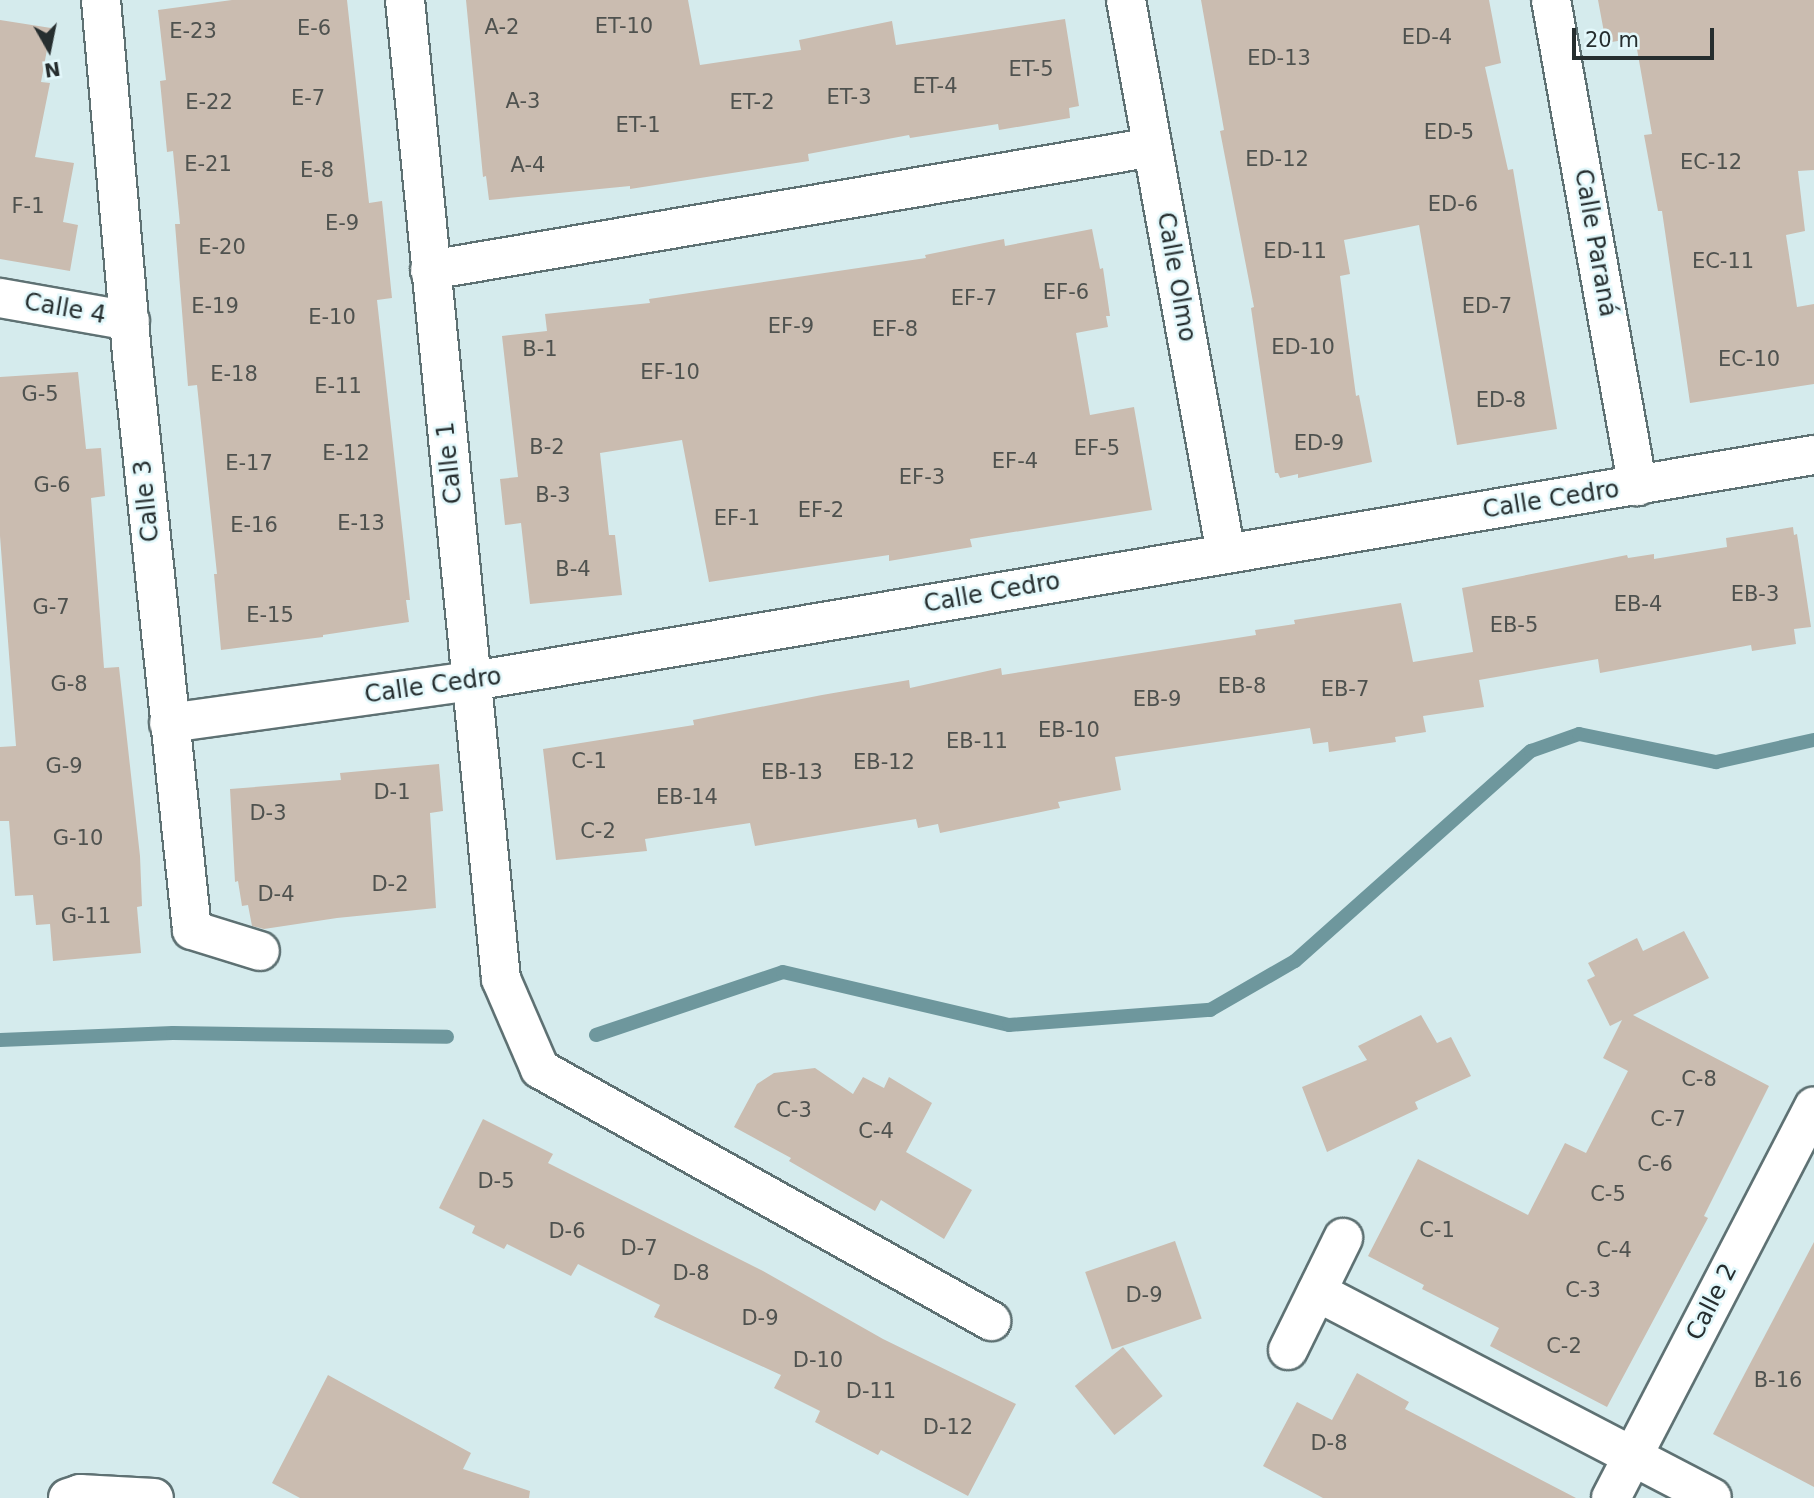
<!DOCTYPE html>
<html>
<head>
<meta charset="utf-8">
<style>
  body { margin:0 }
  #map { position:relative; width:1814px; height:1498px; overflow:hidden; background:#d5ebed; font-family:"DejaVu Sans",sans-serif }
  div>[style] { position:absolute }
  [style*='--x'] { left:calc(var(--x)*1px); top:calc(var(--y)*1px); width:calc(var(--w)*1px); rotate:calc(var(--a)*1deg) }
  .stream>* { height:14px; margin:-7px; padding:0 7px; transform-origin:7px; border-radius:7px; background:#6e979d }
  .building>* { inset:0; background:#cabcb0; transform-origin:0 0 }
  .roads { filter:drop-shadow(2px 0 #5e7173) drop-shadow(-2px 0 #5e7173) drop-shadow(0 2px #5e7173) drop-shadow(0 -2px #5e7173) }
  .minor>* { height:38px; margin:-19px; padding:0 19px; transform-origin:19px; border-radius:19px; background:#fff }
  span { translate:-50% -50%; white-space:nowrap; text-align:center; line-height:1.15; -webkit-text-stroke:5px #e3f8fb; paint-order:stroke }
  .number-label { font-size:21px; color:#4f524f }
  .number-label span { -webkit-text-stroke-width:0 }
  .street-label { font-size:24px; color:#262e2f }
  .north { position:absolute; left:14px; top:14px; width:70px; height:70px; -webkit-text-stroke:5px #e3f8fb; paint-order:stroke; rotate:171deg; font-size:19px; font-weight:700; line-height:28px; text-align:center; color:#262e2f }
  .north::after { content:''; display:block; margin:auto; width:24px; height:32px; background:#262e2f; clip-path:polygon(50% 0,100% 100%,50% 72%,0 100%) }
  .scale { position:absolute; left:1572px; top:28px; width:142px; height:32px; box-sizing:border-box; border:4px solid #262e2f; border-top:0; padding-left:9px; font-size:21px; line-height:24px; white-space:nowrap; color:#262e2f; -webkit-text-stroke:5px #e3f8fb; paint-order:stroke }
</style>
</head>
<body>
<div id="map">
  <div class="stream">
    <i style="--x:596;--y:1035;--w:197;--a:-18.6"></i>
    <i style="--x:783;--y:972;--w:232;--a:13.2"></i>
    <i style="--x:1009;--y:1025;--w:202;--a:-4.3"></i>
    <i style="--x:1210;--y:1010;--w:98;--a:-30"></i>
    <i style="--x:1295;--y:961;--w:316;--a:-41.7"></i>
    <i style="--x:1531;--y:751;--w:51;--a:-19.5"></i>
    <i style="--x:1579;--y:734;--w:140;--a:11.6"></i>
    <i style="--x:1716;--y:762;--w:100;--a:-12.7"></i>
    <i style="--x:0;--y:1040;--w:173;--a:-2.3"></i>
    <i style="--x:173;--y:1033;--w:274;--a:0.8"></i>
  </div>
  <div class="building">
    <i style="clip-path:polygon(232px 0,347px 0,369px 203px,382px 201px,392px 298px,377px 300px,410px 600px,406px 600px,409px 622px,323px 635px,323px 637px,221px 650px,214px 574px,217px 574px,197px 385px,188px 386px,175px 224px,180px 224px,173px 151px,167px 152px,160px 81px,166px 80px,158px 10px)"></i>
    <i style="clip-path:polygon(466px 0,688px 0,700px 65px,801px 50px,799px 40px,892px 21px,896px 45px,1065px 19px,1079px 106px,1069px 108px,1070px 118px,999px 130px,998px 124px,910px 138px,909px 135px,808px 154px,809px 161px,630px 189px,630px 186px,489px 200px,486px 176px,483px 177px)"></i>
    <i style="clip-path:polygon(1201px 0,1489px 0,1501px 63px,1485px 67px,1508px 170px,1513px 169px,1557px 429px,1457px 445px,1419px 225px,1344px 240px,1350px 274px,1340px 276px,1356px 396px,1359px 395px,1372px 462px,1298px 478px,1298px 474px,1280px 478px,1278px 473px,1275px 473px,1251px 308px,1254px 307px,1220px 131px,1224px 130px)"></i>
    <i style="clip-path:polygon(1598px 0,1814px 0,1814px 170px,1798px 171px,1805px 231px,1786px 235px,1797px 307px,1814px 304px,1814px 384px,1690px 403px,1662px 211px,1658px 211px,1644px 135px,1652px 134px,1635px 38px,1606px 43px)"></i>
    <i style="clip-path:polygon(0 20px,51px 28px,41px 82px,50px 83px,35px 157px,74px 163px,63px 222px,78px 225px,70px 271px,0 259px)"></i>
    <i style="clip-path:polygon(1092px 229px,1100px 269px,1103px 268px,1110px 316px,1106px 316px,1108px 327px,1076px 333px,1090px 415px,1134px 407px,1152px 510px,970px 539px,972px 547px,889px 561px,889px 555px,709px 582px,682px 440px,600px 453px,609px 535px,615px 535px,622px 595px,530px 604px,521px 523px,505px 525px,500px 479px,518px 477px,502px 336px,547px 331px,545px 314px,650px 303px,649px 299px,926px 258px,925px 255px,1004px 239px,1005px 246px)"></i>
    <i style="clip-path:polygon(78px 372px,86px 449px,101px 448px,105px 496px,91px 498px,104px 668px,119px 667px,140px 856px,142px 906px,137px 907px,141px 953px,53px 961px,50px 924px,36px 925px,33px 895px,15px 896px,9px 821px,0 821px,0 747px,16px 746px,0 536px,0 377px)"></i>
    <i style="clip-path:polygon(1793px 527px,1794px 535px,1797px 534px,1811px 627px,1794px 629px,1796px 644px,1752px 651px,1751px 645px,1600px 673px,1598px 659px,1479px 680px,1484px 707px,1423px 716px,1426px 732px,1395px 737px,1396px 742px,1329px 752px,1328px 742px,1313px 744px,1310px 728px,1115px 757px,1121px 790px,1058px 802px,1060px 808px,940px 833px,938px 824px,918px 828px,916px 819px,755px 846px,750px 823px,645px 839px,647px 851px,556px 860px,543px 749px,694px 725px,693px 720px,822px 695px,909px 680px,910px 688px,1001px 668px,1002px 675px,1256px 635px,1255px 630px,1295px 624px,1294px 620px,1401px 603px,1413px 662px,1473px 652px,1462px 588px,1627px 555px,1628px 558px,1654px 554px,1654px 559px,1727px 547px,1726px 538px)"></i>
    <i style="clip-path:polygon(439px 764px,443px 811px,430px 813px,436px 908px,337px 918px,264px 929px,252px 926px,248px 905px,242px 906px,238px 881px,235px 882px,230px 789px,341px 780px,340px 773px)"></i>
    <i style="clip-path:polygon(1684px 931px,1709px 978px,1633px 1015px,1769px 1086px,1704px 1216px,1708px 1218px,1607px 1407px,1490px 1346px,1499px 1328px,1422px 1289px,1424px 1285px,1368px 1256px,1418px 1159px,1528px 1215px,1565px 1143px,1586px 1153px,1628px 1071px,1603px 1058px,1622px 1020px,1610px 1026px,1587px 980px,1595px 976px,1588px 963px,1637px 938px,1643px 951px)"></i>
    <i style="clip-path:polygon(1421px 1015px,1437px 1043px,1451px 1037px,1471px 1076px,1415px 1102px,1418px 1109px,1327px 1152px,1302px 1087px,1367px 1060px,1358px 1046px)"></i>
    <i style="clip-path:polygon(815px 1068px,853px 1094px,863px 1077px,884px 1088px,889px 1077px,932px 1103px,906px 1152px,972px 1190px,944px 1239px,881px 1200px,875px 1211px,789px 1161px,791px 1158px,734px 1127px,757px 1084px,774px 1073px)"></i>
    <i style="clip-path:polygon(483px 1119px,553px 1154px,548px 1163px,763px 1271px,883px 1339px,1016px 1404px,968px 1496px,881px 1450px,878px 1455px,815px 1422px,820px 1411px,774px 1388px,781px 1375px,654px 1317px,660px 1305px,578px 1264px,571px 1276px,507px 1244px,504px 1249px,472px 1233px,475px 1226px,439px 1208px)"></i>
    <i style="left:1175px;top:1241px;width:82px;height:95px;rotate:71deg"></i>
    <i style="clip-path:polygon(1814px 1242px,1814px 1487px,1713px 1434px)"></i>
    <i style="left:1123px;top:1347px;width:63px;height:62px;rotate:51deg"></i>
    <i style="clip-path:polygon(1357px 1373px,1409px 1402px,1405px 1409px,1576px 1498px,1323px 1498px,1263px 1466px,1297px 1402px,1332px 1420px)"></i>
    <i style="clip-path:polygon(328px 1375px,471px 1453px,463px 1469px,530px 1491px,529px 1498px,300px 1498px,272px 1483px)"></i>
  </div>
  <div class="roads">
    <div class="minor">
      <i style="--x:101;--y:0;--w:365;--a:85"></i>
      <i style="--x:133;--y:364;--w:569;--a:84.05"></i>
      <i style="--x:192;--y:930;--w:71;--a:17.2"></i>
      <i style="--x:405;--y:0;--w:984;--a:84.4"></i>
      <i style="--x:501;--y:979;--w:98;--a:66.6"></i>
      <i style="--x:540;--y:1069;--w:517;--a:29.19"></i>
      <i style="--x:1126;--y:0;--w:563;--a:79.77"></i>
      <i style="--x:1551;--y:0;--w:494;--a:79.9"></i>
      <i style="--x:430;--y:270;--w:733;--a:-9.65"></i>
      <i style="--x:0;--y:298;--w:132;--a:10"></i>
      <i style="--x:169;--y:723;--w:307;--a:-7.9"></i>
      <i style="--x:473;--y:681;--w:1360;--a:-9.57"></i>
      <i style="--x:1317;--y:1292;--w:445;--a:27.5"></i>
      <i style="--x:1288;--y:1350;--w:125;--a:-63.8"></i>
      <i style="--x:68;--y:1498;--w:13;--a:-18"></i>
      <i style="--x:80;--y:1494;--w:74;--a:3.1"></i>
      <i style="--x:1611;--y:1498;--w:441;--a:-62.6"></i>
    </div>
  </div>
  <div class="number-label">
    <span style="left:624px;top:26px">ET-10</span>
    <span style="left:502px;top:27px">A-2</span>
    <span style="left:314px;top:28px">E-6</span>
    <span style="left:193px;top:31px">E-23</span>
    <span style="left:1427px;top:37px">ED-4</span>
    <span style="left:1279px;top:58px">ED-13</span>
    <span style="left:1031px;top:69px">ET-5</span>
    <span style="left:935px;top:86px">ET-4</span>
    <span style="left:849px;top:97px">ET-3</span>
    <span style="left:308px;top:98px">E-7</span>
    <span style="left:523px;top:101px">A-3</span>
    <span style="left:209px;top:102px">E-22</span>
    <span style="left:752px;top:102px">ET-2</span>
    <span style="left:638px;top:125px">ET-1</span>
    <span style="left:1449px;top:132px">ED-5</span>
    <span style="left:1277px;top:159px">ED-12</span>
    <span style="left:1711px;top:162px">EC-12</span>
    <span style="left:208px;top:164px">E-21</span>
    <span style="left:528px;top:165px">A-4</span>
    <span style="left:317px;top:170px">E-8</span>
    <span style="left:1453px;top:204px">ED-6</span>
    <span style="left:28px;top:206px">F-1</span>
    <span style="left:342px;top:223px">E-9</span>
    <span style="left:222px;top:247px">E-20</span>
    <span style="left:1295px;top:251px">ED-11</span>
    <span style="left:1723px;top:261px">EC-11</span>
    <span style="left:1066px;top:292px">EF-6</span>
    <span style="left:974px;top:298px">EF-7</span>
    <span style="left:215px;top:306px">E-19</span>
    <span style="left:1487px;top:306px">ED-7</span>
    <span style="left:332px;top:317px">E-10</span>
    <span style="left:791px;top:326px">EF-9</span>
    <span style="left:895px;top:329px">EF-8</span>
    <span style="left:1303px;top:347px">ED-10</span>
    <span style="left:540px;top:349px">B-1</span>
    <span style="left:1749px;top:359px">EC-10</span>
    <span style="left:670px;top:372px">EF-10</span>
    <span style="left:234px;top:374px">E-18</span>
    <span style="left:338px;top:386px">E-11</span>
    <span style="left:40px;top:394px">G-5</span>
    <span style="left:1501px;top:400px">ED-8</span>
    <span style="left:1319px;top:443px">ED-9</span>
    <span style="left:547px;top:447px">B-2</span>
    <span style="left:1097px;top:448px">EF-5</span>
    <span style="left:346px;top:453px">E-12</span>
    <span style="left:1015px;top:461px">EF-4</span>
    <span style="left:249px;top:463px">E-17</span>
    <span style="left:922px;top:477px">EF-3</span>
    <span style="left:52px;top:485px">G-6</span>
    <span style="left:553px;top:495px">B-3</span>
    <span style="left:821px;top:510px">EF-2</span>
    <span style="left:737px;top:518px">EF-1</span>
    <span style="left:361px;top:523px">E-13</span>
    <span style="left:254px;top:525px">E-16</span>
    <span style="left:573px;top:569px">B-4</span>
    <span style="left:1755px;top:594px">EB-3</span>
    <span style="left:1638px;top:604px">EB-4</span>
    <span style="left:51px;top:607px">G-7</span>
    <span style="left:270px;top:615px">E-15</span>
    <span style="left:1514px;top:625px">EB-5</span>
    <span style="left:69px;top:684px">G-8</span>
    <span style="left:1242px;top:686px">EB-8</span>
    <span style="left:1345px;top:689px">EB-7</span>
    <span style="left:1157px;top:699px">EB-9</span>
    <span style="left:1069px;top:730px">EB-10</span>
    <span style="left:977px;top:741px">EB-11</span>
    <span style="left:589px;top:761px">C-1</span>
    <span style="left:884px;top:762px">EB-12</span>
    <span style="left:64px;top:766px">G-9</span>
    <span style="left:792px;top:772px">EB-13</span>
    <span style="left:392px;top:792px">D-1</span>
    <span style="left:687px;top:797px">EB-14</span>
    <span style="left:268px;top:813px">D-3</span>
    <span style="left:598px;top:831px">C-2</span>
    <span style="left:78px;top:838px">G-10</span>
    <span style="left:390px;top:884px">D-2</span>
    <span style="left:276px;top:894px">D-4</span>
    <span style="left:86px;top:916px">G-11</span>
    <span style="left:1699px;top:1079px">C-8</span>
    <span style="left:794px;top:1110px">C-3</span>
    <span style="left:1668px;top:1119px">C-7</span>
    <span style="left:876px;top:1131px">C-4</span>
    <span style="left:1655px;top:1164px">C-6</span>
    <span style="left:496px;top:1181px">D-5</span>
    <span style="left:1608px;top:1194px">C-5</span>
    <span style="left:1437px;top:1230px">C-1</span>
    <span style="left:567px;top:1231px">D-6</span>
    <span style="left:639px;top:1248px">D-7</span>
    <span style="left:1614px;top:1250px">C-4</span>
    <span style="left:691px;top:1273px">D-8</span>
    <span style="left:1583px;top:1290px">C-3</span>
    <span style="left:1144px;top:1295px">D-9</span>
    <span style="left:760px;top:1318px">D-9</span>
    <span style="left:1564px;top:1346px">C-2</span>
    <span style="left:818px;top:1360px">D-10</span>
    <span style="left:1778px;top:1380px">B-16</span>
    <span style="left:871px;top:1391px">D-11</span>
    <span style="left:948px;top:1427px">D-12</span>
    <span style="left:1329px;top:1443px">D-8</span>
  </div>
  <div class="street-label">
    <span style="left:1595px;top:243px;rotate:80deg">Calle Paraná</span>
    <span style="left:1176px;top:277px;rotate:80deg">Calle Olmo</span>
    <span style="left:65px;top:309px;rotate:10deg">Calle 4</span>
    <span style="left:450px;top:463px;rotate:-96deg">Calle 1</span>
    <span style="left:1551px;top:500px;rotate:-9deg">Calle Cedro</span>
    <span style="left:147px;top:501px;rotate:-96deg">Calle 3</span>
    <span style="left:992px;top:593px;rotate:-10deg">Calle Cedro</span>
    <span style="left:433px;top:686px;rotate:-8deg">Calle Cedro</span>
    <span style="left:1712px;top:1302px;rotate:-63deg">Calle 2</span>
  </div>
  <div class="north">N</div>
  <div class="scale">20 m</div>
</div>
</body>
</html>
